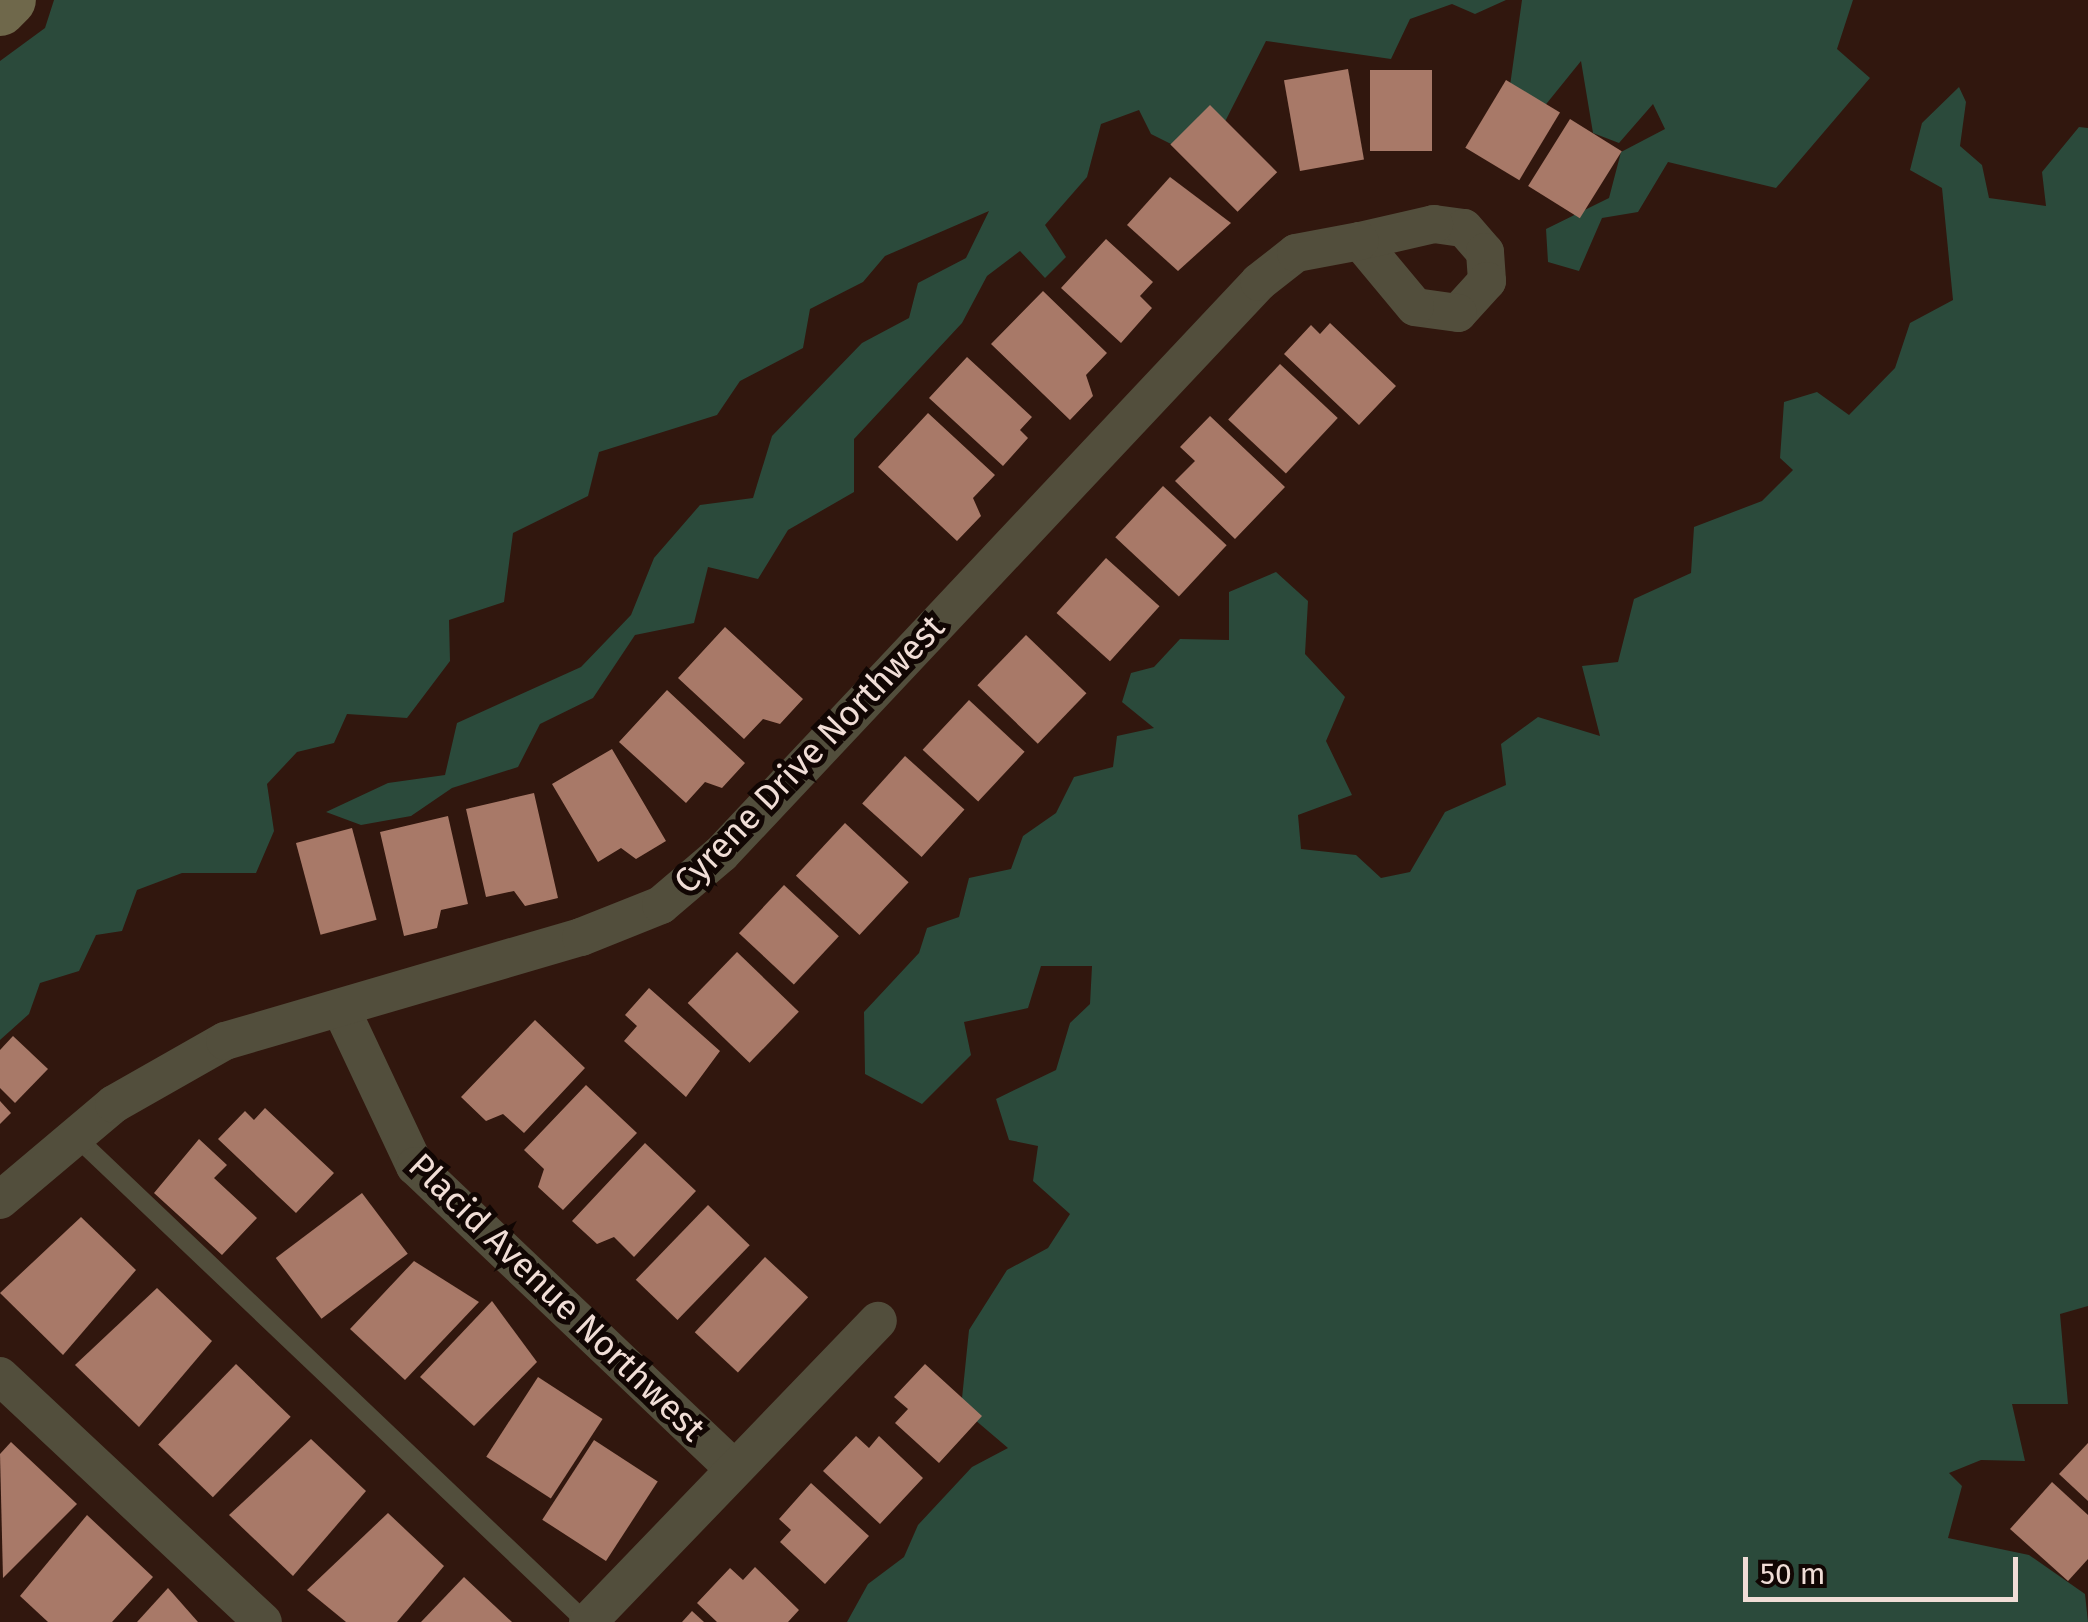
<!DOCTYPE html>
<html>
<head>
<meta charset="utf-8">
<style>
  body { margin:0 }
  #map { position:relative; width:2088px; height:1622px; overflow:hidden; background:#31170e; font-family:"Fira Sans",sans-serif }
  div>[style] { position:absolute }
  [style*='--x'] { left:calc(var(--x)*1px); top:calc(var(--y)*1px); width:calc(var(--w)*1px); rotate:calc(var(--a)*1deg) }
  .green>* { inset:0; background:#2b4a3b }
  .building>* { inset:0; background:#a87968; transform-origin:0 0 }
  .service>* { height:18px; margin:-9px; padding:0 9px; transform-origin:9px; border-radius:9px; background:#524e3c }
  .minor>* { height:38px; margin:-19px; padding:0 19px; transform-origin:19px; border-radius:19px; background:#524e3c }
  .secondary>* { height:52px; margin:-26px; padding:0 26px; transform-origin:26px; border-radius:26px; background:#6f684b }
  span { translate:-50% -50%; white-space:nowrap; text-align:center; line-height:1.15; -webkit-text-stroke:10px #110603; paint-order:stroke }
  .street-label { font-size:35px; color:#f0ddd6 }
  .scale { position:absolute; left:1743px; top:1557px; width:275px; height:45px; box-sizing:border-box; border:5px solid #f0ddd6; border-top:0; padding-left:12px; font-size:30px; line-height:35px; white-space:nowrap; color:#f0ddd6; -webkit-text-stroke:8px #110603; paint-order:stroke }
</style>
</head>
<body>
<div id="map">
  <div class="green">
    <i style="clip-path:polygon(54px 0,1506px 0,1475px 14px,1452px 4px,1410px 19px,1391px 59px,1266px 41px,1205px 161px,1151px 134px,1139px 110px,1101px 124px,1087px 177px,1045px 225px,1066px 257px,1045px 278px,1020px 251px,987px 276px,962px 323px,854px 439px,854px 492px,788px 530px,758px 579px,708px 567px,694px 623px,635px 635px,593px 698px,540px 724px,518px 767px,452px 788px,411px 816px,361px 825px,326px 812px,388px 783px,445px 775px,457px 723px,581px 667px,631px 615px,654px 558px,700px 505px,753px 498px,772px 436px,862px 343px,909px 318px,918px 283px,966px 258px,989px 211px,885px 256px,863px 282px,810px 309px,803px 348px,740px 381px,717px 415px,599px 452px,588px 496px,513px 533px,504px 602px,449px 620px,450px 661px,407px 718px,347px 714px,334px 743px,297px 752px,267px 784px,274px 831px,256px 873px,182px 873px,137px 890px,122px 931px,96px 935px,79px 971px,40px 983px,29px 1014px,0 1040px,0 61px,45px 28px)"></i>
    <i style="clip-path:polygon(1522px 0,1853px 0,1837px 49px,1870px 78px,1776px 188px,1668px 162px,1638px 212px,1602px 218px,1579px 271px,1548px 262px,1546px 229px,1609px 198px,1621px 152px,1665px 129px,1653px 104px,1619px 143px,1593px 133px,1581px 61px,1543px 108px,1508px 100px)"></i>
    <i style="clip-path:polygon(1959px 87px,1966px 102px,1960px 146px,1982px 165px,1989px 198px,2046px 206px,2042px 172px,2079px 127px,2088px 128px,2088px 1306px,2060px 1314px,2068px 1404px,2012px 1404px,2025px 1461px,1981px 1460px,1949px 1473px,1962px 1486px,1948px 1538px,2029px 1555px,2085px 1594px,2088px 1622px,847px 1622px,868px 1584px,904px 1557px,918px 1525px,972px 1467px,1008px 1448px,961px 1408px,969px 1330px,1007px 1270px,1048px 1248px,1070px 1214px,1033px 1181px,1038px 1146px,1009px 1140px,996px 1099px,1056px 1070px,1070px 1023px,1090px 1004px,1092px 966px,1041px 966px,1028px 1008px,964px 1022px,971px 1055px,922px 1104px,865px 1074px,864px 1012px,919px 953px,927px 928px,959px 917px,969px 878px,1011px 869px,1023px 836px,1056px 813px,1074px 777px,1113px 767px,1117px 736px,1154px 728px,1122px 702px,1131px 673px,1154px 667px,1180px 639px,1229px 640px,1229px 592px,1276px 572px,1308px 601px,1305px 654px,1345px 697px,1326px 741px,1352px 795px,1298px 815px,1301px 849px,1356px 855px,1381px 878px,1410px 872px,1445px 812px,1506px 785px,1501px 744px,1538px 717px,1600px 736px,1582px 666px,1618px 662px,1634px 599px,1691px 573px,1694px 527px,1762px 501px,1793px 470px,1780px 458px,1784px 402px,1817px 392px,1849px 415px,1895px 368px,1910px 323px,1953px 300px,1942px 188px,1910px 170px,1922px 123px)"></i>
  </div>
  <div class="building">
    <i style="left:1348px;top:69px;width:92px;height:65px;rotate:80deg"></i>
    <i style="left:1370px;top:70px;width:62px;height:81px"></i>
    <i style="left:1506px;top:80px;width:63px;height:79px;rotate:31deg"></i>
    <i style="left:1210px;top:105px;width:95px;height:56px;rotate:45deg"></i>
    <i style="left:1570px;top:119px;width:61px;height:79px;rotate:32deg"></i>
    <i style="clip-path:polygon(1170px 177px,1231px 223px,1178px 271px,1127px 225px)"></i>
    <i style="clip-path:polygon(1106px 239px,1153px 282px,1140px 296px,1152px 308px,1121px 343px,1061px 288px)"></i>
    <i style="clip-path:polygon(1043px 291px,1107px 353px,1086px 375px,1093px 396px,1070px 420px,991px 344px)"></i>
    <i style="clip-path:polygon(1330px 323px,1396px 386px,1359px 425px,1284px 354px,1311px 325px,1320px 334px)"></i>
    <i style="clip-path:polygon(967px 357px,1032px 417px,1020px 430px,1028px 438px,1003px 466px,929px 398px)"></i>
    <i style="left:1280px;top:364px;width:79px;height:76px;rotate:43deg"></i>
    <i style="clip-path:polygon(928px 413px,995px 475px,973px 498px,981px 516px,957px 541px,878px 467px)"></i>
    <i style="clip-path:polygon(1210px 416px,1285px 487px,1235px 539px,1175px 481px,1195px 461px,1180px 447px)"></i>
    <i style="left:1163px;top:486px;width:87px;height:70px;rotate:43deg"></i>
    <i style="left:1106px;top:558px;width:72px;height:74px;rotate:42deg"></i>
    <i style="clip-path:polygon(725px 627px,803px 699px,780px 724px,763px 719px,744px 739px,678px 678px)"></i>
    <i style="left:1026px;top:635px;width:84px;height:70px;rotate:44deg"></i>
    <i style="clip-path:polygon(667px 690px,745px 763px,722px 788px,705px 782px,686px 803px,619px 742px)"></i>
    <i style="left:969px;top:700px;width:76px;height:68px;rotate:43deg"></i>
    <i style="clip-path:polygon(612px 749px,666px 841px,636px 859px,621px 848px,598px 862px,552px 784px)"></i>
    <i style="left:905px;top:756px;width:80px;height:64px;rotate:42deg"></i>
    <i style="clip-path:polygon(534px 793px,558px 898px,525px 906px,514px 891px,486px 897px,466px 809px)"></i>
    <i style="clip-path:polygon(448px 816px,468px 904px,441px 910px,437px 928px,404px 936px,380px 832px)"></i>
    <i style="left:845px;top:823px;width:87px;height:72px;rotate:43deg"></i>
    <i style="left:352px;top:828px;width:95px;height:58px;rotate:75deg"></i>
    <i style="left:784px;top:885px;width:75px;height:66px;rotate:43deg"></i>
    <i style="left:737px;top:952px;width:86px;height:71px;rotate:44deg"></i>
    <i style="clip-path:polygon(649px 988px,720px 1051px,686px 1097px,624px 1041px,637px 1026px,625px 1015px)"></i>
    <i style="clip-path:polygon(535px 1020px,585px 1068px,524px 1133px,503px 1114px,486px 1121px,461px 1097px)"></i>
    <i style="clip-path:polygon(13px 1036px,48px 1069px,15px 1103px,0 1088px,0 1050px)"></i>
    <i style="clip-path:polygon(586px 1085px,637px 1133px,563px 1210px,538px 1187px,544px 1169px,524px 1150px)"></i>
    <i style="clip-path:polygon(0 1101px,11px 1113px,0 1124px)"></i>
    <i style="clip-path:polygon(265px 1108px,334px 1173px,296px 1213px,218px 1139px,245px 1111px,254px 1120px)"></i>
    <i style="clip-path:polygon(199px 1139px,227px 1165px,214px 1178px,257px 1218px,222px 1255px,154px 1193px)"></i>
    <i style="clip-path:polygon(645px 1143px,696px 1191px,634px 1257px,614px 1237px,597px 1244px,572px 1221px)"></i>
    <i style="left:362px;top:1193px;width:76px;height:108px;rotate:53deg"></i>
    <i style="left:708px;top:1205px;width:58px;height:104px;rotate:44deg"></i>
    <i style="clip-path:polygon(81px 1217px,136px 1270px,63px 1355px,0 1293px)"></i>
    <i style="left:765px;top:1257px;width:59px;height:103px;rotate:43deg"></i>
    <i style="clip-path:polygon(414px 1261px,479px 1302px,405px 1380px,350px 1329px)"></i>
    <i style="clip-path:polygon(157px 1288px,212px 1341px,139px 1427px,75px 1365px)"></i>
    <i style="clip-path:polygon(492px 1301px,537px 1362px,474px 1426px,420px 1377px)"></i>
    <i style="left:236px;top:1364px;width:76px;height:112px;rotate:44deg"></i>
    <i style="clip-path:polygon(925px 1364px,982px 1416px,939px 1463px,895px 1423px,908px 1409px,894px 1397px)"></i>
    <i style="left:538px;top:1377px;width:77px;height:95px;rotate:33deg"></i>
    <i style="clip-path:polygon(856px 1436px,869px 1448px,879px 1436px,923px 1478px,880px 1524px,823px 1471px)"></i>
    <i style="clip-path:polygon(311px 1439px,366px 1491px,293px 1576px,229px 1515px)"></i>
    <i style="left:594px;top:1440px;width:76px;height:95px;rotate:33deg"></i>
    <i style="clip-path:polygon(11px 1442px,77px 1504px,3px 1578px,0 1454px)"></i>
    <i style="clip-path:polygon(2088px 1443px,2088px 1501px,2059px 1474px)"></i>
    <i style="clip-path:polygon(2052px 1482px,2088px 1515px,2088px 1559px,2068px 1581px,2010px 1529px)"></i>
    <i style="clip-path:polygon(811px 1483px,869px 1536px,825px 1584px,780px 1542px,791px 1530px,779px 1519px)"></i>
    <i style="clip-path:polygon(388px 1513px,444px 1566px,397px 1622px,346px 1622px,307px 1590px)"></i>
    <i style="clip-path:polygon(87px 1515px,153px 1577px,112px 1622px,48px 1622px,20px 1596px)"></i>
    <i style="clip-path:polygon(755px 1567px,799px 1610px,788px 1622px,717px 1622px,697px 1603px,730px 1568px,743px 1580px)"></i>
    <i style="clip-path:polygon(464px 1577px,512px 1622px,421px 1622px)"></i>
    <i style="clip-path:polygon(168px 1588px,198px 1622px,137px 1622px)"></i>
    <i style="clip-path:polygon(692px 1611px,704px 1622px,682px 1622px)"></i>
  </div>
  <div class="service">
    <i style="--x:75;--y:1136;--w:705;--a:43.56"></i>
  </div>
  <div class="minor">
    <i style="--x:1434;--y:224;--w:30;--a:8"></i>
    <i style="--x:1464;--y:228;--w:32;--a:49"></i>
    <i style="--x:1485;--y:252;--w:29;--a:86"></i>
    <i style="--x:1487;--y:281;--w:43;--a:132.2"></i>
    <i style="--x:1458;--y:313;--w:43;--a:-172.1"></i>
    <i style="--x:1415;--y:307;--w:86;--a:-129.8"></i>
    <i style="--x:1360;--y:241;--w:76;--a:-12.9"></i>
    <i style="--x:341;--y:1009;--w:174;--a:64.8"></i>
    <i style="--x:415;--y:1166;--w:440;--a:43.5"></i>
    <i style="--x:0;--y:1200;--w:149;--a:-40.1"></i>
    <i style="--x:114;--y:1104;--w:128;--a:-29.6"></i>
    <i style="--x:225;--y:1041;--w:371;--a:-16.3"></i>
    <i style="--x:581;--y:937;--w:86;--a:-21.8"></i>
    <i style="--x:661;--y:905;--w:79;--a:-40.4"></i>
    <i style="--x:721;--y:854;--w:785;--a:-46.75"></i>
    <i style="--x:1259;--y:282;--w:47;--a:-38.1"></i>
    <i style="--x:1296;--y:253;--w:65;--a:-10.6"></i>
    <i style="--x:0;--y:1376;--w:360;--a:43.1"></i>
    <i style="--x:588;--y:1622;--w:418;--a:-46.1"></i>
  </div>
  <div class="secondary">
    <i style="--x:0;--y:10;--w:14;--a:-45"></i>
  </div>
  <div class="street-label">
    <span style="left:809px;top:754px;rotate:-46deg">Cyrene Drive Northwest</span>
    <span style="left:557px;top:1297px;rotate:44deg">Placid Avenue Northwest</span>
  </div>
  <div class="scale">50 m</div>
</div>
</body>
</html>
